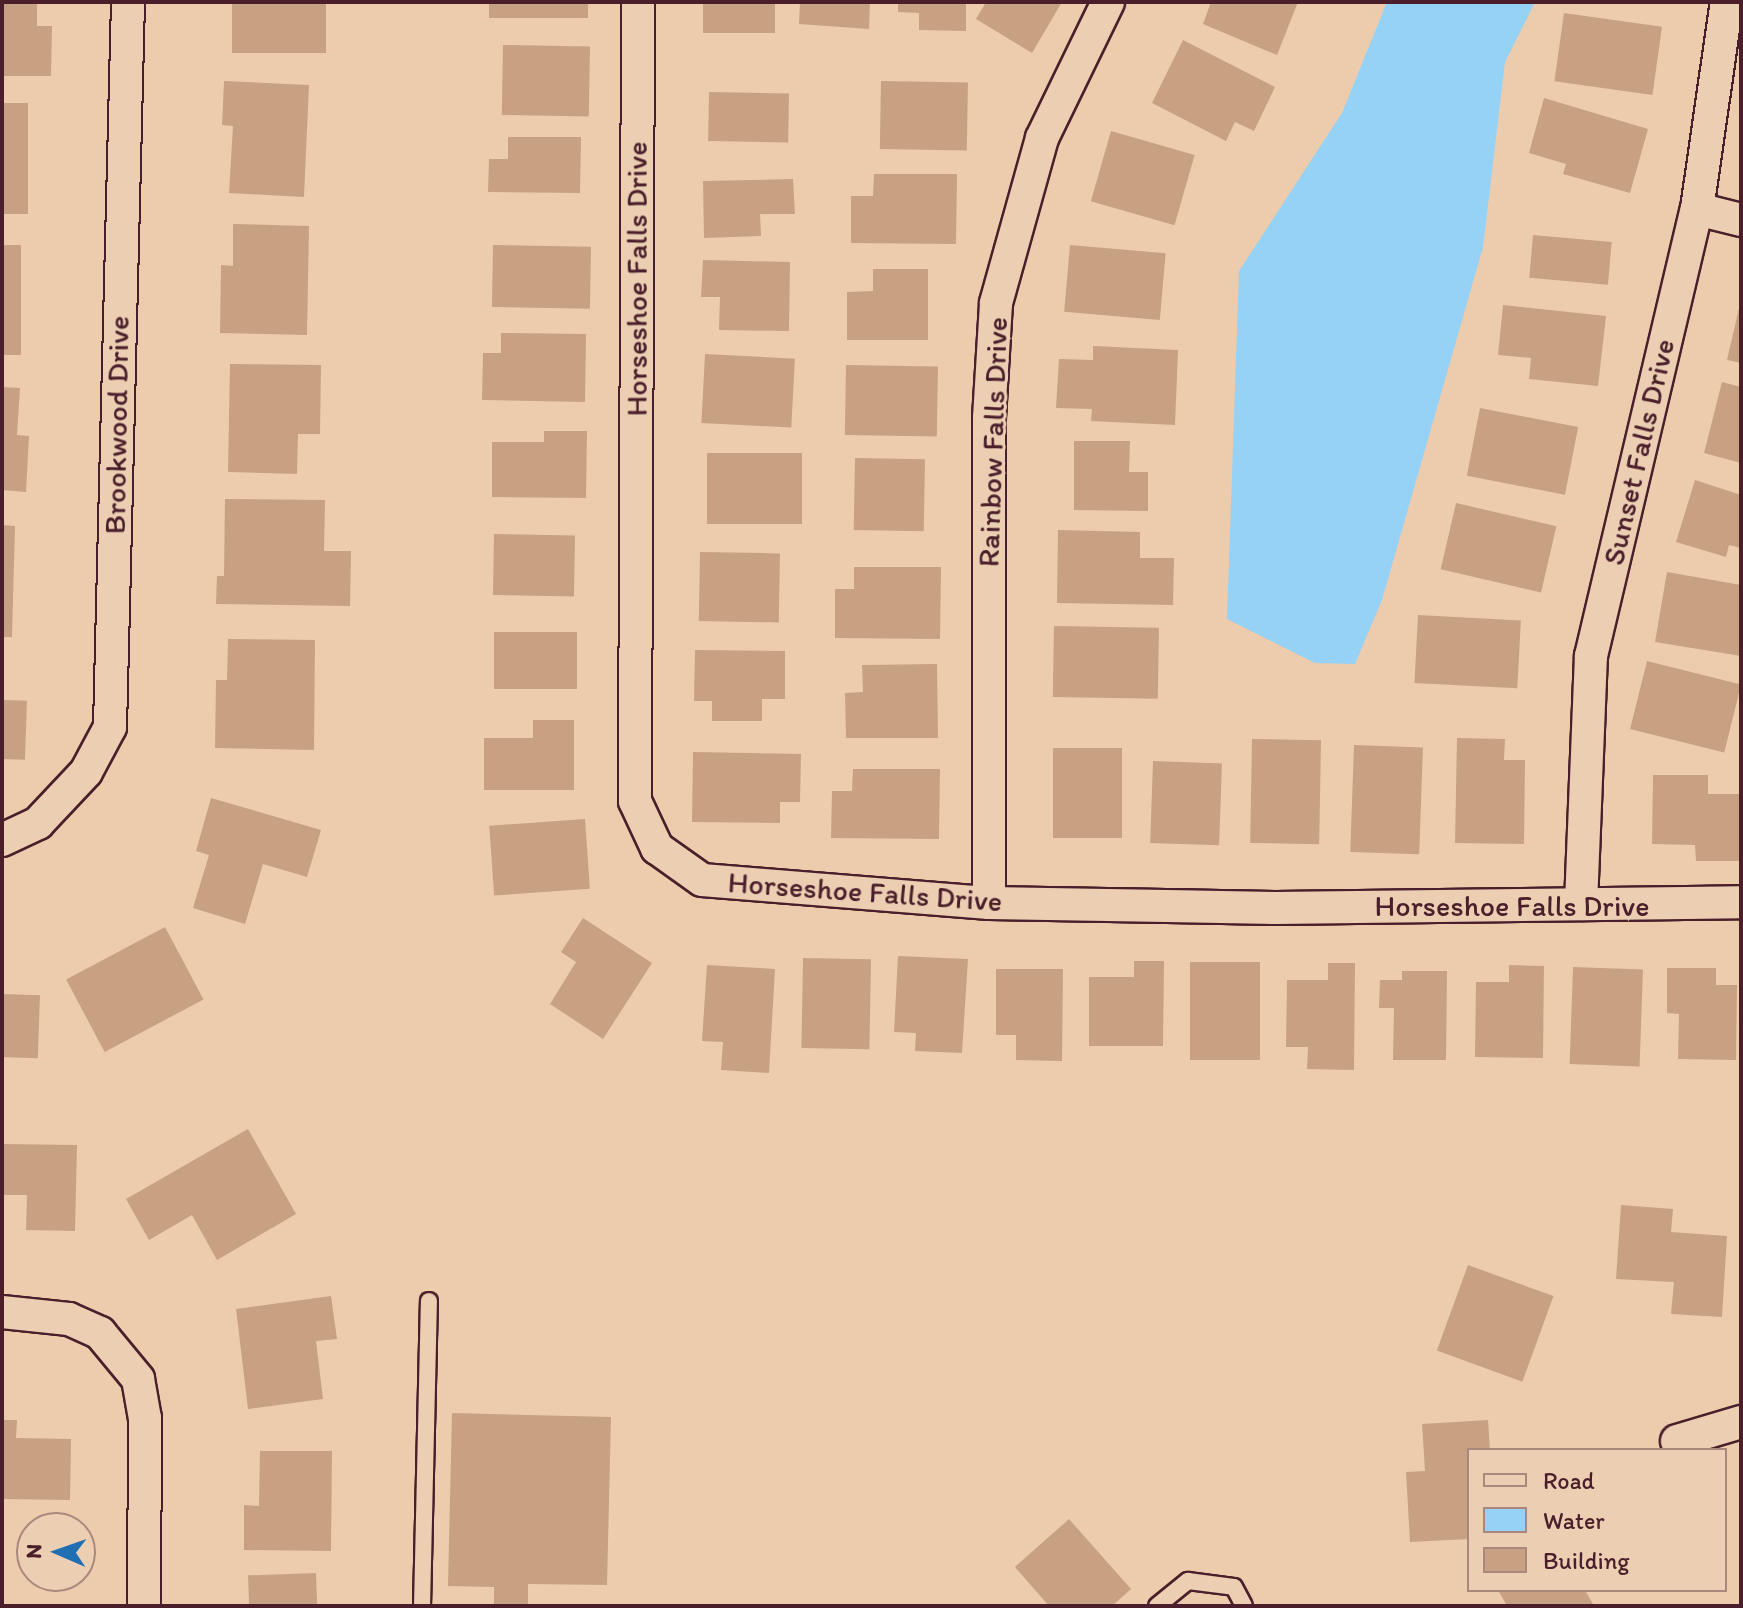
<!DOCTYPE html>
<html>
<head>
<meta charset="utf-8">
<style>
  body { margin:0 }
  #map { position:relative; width:1743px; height:1608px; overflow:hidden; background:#ecccac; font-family:Itim,sans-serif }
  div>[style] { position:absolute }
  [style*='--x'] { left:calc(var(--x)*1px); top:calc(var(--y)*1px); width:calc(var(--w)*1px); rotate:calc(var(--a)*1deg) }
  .water>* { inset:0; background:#95d2f6 }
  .building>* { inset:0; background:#c8a183; transform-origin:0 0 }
  .roads { filter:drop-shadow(2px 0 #4a1f2b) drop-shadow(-2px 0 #4a1f2b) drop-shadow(0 2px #4a1f2b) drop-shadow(0 -2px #4a1f2b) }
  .service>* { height:16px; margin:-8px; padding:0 8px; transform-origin:8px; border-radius:8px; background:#ecceb3 }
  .minor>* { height:32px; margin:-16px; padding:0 16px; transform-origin:16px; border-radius:16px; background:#ecceb3 }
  span { translate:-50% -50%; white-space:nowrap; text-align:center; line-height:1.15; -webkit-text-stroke:6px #ecceb3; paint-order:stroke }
  .street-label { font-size:30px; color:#4a1f2b }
  .frame { position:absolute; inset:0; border:4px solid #4a1f2b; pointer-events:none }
  .legend { position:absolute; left:1467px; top:1448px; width:260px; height:144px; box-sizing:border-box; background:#ecceb3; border:2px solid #ab887d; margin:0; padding:10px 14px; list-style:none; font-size:24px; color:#4a1f2b }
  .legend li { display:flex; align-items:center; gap:16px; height:40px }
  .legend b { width:40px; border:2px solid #ab887d }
  .north { position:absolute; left:16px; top:1512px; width:80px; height:80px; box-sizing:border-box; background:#ecceb3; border:2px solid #ab887d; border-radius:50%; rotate:272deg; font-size:22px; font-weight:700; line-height:32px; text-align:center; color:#4a1f2b }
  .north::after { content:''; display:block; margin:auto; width:28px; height:36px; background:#1f6fb2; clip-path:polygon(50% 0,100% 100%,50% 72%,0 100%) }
</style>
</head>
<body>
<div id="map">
  <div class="water">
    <i style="clip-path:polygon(1387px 2px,1535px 2px,1505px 62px,1483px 247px,1382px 600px,1355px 664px,1315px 663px,1227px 619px,1239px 271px,1342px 113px)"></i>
  </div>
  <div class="building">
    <i style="clip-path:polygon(2px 2px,37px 2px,37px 26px,52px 26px,51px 76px,2px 76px)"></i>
    <i style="left:232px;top:2px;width:94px;height:51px"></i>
    <i style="left:489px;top:2px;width:99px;height:16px"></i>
    <i style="left:703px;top:2px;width:72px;height:31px"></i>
    <i style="clip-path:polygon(800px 2px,870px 2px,869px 29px,799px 24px)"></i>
    <i style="clip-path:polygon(898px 2px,966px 2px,966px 31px,919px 30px,919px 13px,898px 12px)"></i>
    <i style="clip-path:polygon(986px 2px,1062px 2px,1032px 53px,976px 19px)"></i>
    <i style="clip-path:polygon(1211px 2px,1298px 2px,1277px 55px,1203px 24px)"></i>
    <i style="left:1564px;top:13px;width:99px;height:69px;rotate:8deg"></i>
    <i style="clip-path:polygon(1183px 40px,1275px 87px,1254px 131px,1235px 122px,1226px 141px,1152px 103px)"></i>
    <i style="left:503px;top:45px;width:87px;height:70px;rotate:1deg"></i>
    <i style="clip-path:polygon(224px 81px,309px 85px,304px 197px,229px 193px,233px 126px,222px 125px)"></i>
    <i style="left:881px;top:81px;width:87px;height:68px;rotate:1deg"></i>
    <i style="left:709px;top:92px;width:80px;height:49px;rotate:1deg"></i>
    <i style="clip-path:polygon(1544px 98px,1648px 129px,1630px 193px,1563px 174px,1566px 164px,1529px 153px)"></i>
    <i style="left:2px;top:103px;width:26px;height:111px"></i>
    <i style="left:1111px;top:131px;width:87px;height:73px;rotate:16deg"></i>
    <i style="clip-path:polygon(508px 137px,581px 137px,580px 193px,488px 192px,489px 159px,508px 159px)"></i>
    <i style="clip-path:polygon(874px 174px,957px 174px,956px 244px,851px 243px,851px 196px,873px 196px)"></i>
    <i style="clip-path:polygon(793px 179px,795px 214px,760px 214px,761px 236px,704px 238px,703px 181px)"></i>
    <i style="clip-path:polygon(233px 224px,309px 226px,307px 335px,220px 333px,221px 265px,233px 266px)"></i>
    <i style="left:1533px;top:235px;width:79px;height:43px;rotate:5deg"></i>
    <i style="left:2px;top:245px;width:19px;height:110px"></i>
    <i style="left:493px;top:245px;width:98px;height:62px;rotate:1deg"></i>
    <i style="left:1070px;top:245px;width:96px;height:67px;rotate:5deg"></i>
    <i style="clip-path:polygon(703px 260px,790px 262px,789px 331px,719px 330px,720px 297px,701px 297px)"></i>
    <i style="clip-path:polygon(873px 269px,928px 269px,928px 340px,847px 340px,847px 292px,873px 291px)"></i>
    <i style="clip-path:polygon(1740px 304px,1741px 304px,1741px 363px,1727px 360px)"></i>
    <i style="clip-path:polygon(1503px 305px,1606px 316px,1598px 386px,1529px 379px,1531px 358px,1498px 355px)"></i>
    <i style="clip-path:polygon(501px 333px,586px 334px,585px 402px,482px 400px,483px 353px,501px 353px)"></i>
    <i style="clip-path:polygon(1093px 346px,1178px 350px,1175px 425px,1091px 421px,1092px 409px,1056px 408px,1059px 359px,1093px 360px)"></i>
    <i style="left:705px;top:354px;width:90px;height:69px;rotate:3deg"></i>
    <i style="clip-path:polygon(230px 364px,321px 365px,320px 434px,298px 434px,297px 474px,228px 472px)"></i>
    <i style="left:846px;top:365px;width:92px;height:70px;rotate:1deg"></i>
    <i style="clip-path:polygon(1722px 382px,1741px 387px,1741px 463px,1704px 453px)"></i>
    <i style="clip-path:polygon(2px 387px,20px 388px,17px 435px,29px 436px,26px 492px,2px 490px)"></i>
    <i style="left:1480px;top:408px;width:100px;height:69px;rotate:11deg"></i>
    <i style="clip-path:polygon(544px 431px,587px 431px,586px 498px,492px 497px,492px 442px,544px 442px)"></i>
    <i style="clip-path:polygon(1074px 441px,1130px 441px,1129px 472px,1148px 472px,1148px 511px,1074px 510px)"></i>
    <i style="left:707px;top:453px;width:95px;height:71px"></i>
    <i style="left:855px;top:458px;width:70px;height:72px;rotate:1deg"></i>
    <i style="clip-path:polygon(1695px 480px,1741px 495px,1741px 548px,1729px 545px,1726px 557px,1676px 542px)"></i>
    <i style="clip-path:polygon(225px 499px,325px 500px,324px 551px,351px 551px,350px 606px,216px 604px,217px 576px,224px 576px)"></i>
    <i style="left:1456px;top:503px;width:103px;height:68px;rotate:13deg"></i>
    <i style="clip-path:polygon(2px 525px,15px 526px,12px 637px,2px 637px)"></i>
    <i style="clip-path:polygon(1058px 530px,1140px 532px,1140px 558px,1174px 558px,1173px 605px,1057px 603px)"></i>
    <i style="left:494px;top:534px;width:81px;height:61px;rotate:1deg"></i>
    <i style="left:700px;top:552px;width:80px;height:69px;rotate:1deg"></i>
    <i style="clip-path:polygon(854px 567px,941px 567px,940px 639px,835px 638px,835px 589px,854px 589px)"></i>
    <i style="clip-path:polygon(1667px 572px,1741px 585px,1741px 656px,1655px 642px)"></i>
    <i style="left:1418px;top:615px;width:103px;height:68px;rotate:3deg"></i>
    <i style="left:1054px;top:626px;width:105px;height:71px;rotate:1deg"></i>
    <i style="left:494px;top:632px;width:83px;height:57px"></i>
    <i style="clip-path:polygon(228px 639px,315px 640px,314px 750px,215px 748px,216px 680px,227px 680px)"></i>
    <i style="clip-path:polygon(695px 650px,785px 651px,785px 699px,762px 699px,762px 721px,712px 721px,712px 701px,694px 701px)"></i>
    <i style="left:1647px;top:661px;width:97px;height:70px;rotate:14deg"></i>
    <i style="clip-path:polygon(937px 664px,938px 738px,846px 738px,845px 693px,863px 692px,862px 665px)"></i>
    <i style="left:2px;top:700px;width:25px;height:59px;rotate:2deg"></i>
    <i style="clip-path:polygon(533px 720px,574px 720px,574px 790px,484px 790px,484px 738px,533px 738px)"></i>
    <i style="clip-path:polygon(1457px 738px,1505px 739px,1504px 760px,1525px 760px,1524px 844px,1455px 843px)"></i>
    <i style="left:1252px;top:739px;width:69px;height:104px;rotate:1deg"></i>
    <i style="left:1354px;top:745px;width:69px;height:107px;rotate:2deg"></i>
    <i style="left:1053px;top:748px;width:69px;height:90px"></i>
    <i style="clip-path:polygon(693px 752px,801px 754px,800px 802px,780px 802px,780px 823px,692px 822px)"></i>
    <i style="left:1153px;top:761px;width:69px;height:82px;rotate:2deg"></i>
    <i style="clip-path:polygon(853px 769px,940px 769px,939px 839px,831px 838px,832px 791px,852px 791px)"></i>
    <i style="clip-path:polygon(1653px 775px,1708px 775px,1708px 794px,1741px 794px,1741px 861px,1696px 861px,1695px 845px,1652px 844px)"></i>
    <i style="clip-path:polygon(211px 798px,321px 830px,307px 877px,263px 864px,245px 924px,193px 908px,209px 855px,196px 851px)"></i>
    <i style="left:585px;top:819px;width:70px;height:96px;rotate:86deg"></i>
    <i style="clip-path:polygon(583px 918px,652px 963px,603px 1039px,550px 1004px,576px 962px,561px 952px)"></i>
    <i style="left:165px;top:927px;width:82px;height:112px;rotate:62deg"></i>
    <i style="clip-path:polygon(898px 956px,968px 959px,962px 1053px,915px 1051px,916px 1033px,894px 1032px)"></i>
    <i style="left:803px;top:958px;width:68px;height:90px;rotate:1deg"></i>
    <i style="clip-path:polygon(1134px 961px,1164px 961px,1163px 1046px,1089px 1046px,1089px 977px,1134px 977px)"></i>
    <i style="left:1190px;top:962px;width:70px;height:98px"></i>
    <i style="clip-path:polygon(1328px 963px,1355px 963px,1354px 1070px,1307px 1069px,1308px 1047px,1286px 1047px,1287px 980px,1328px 980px)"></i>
    <i style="clip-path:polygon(707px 965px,775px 969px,769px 1073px,721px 1070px,723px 1042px,702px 1041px)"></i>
    <i style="clip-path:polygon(1509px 965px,1544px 966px,1543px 1058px,1475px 1057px,1476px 982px,1509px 982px)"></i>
    <i style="left:1573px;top:967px;width:70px;height:97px;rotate:2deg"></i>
    <i style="clip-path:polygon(1667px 968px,1716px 968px,1716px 985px,1737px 985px,1736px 1060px,1678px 1059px,1679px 1014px,1667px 1013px)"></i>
    <i style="clip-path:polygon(996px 969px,1063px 969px,1062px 1061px,1016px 1060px,1016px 1035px,996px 1035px)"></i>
    <i style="clip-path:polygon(1402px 971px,1447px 971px,1446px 1060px,1393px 1060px,1394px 1008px,1379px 1008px,1380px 980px,1402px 980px)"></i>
    <i style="left:2px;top:994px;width:38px;height:63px;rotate:2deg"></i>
    <i style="clip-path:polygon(248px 1129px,296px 1214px,217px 1260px,192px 1215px,149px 1240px,126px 1199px)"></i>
    <i style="clip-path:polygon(2px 1144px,77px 1145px,75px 1231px,26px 1230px,27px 1195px,2px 1195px)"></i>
    <i style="clip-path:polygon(1621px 1205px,1673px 1209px,1671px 1232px,1727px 1236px,1722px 1317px,1671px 1314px,1674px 1282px,1616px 1279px)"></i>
    <i style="left:1468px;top:1265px;width:91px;height:91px;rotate:20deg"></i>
    <i style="clip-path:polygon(331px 1296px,337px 1339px,316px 1341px,323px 1399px,248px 1409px,236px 1309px)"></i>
    <i style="clip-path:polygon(452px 1413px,611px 1417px,607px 1585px,528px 1584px,528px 1605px,494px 1605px,494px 1587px,448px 1586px)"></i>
    <i style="clip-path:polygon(2px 1420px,17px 1420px,16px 1438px,71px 1439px,70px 1500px,2px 1499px)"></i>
    <i style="clip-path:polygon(1488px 1420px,1490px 1450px,1469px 1450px,1469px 1539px,1410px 1542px,1406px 1472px,1425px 1471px,1422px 1424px)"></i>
    <i style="clip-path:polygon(260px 1451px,332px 1451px,331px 1551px,244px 1550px,244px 1505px,259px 1506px)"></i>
    <i style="clip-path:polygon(1069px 1519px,1131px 1589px,1112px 1606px,1049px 1606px,1015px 1567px)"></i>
    <i style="left:316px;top:1573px;width:33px;height:68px;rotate:88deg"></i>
    <i style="clip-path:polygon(1498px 1590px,1585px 1590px,1594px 1606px,1507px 1606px)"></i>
  </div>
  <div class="roads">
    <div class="service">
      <i style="--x:422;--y:1606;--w:305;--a:-88.7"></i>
      <i style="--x:1157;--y:1606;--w:40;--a:-39"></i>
      <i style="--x:1188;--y:1581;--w:46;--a:7.4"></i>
      <i style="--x:1234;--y:1587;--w:21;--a:62"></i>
    </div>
    <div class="minor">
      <i style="--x:638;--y:2;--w:799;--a:90.22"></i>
      <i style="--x:635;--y:801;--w:52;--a:64.9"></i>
      <i style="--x:657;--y:848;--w:55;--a:35.4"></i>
      <i style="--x:702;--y:880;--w:288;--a:4.6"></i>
      <i style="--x:989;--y:903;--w:286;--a:1"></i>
      <i style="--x:1275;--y:908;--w:466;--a:-0.7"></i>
      <i style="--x:1697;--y:209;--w:45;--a:14"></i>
      <i style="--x:2;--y:840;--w:40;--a:-25"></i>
      <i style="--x:38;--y:823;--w:70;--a:-46.7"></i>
      <i style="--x:86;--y:772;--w:51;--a:-61.9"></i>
      <i style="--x:110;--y:727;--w:725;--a:-88.58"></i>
      <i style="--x:989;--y:903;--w:485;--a:-90"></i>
      <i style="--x:989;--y:418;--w:115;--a:-86.5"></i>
      <i style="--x:996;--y:303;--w:171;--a:-74.4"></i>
      <i style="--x:1042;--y:138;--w:151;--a:-64.1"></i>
      <i style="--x:1581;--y:904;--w:248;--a:-87.7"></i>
      <i style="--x:1591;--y:656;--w:459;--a:-76.7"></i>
      <i style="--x:1697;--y:209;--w:209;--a:-81.8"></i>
      <i style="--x:2;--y:1312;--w:67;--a:6"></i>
      <i style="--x:69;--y:1319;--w:34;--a:24"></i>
      <i style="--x:100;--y:1333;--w:60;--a:50.4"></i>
      <i style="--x:138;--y:1379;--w:40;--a:80"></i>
      <i style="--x:145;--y:1418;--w:188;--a:90.3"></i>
      <i style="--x:1677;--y:1441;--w:67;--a:-16.5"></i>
    </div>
  </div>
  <div class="street-label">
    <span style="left:637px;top:279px;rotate:-90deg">Horseshoe Falls Drive</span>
    <span style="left:117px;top:425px;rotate:-89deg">Brookwood Drive</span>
    <span style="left:993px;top:442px;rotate:-88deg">Rainbow Falls Drive</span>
    <span style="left:1639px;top:452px;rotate:-77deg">Sunset Falls Drive</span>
    <span style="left:865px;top:892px;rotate:4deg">Horseshoe Falls Drive</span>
    <span style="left:1512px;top:906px">Horseshoe Falls Drive</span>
  </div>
  <div class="frame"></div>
  <ul class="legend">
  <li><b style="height:10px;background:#ecceb3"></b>Road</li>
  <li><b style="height:22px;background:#95d2f6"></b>Water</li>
  <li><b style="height:22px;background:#c8a183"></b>Building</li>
  </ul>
  <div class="north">N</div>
</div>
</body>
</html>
